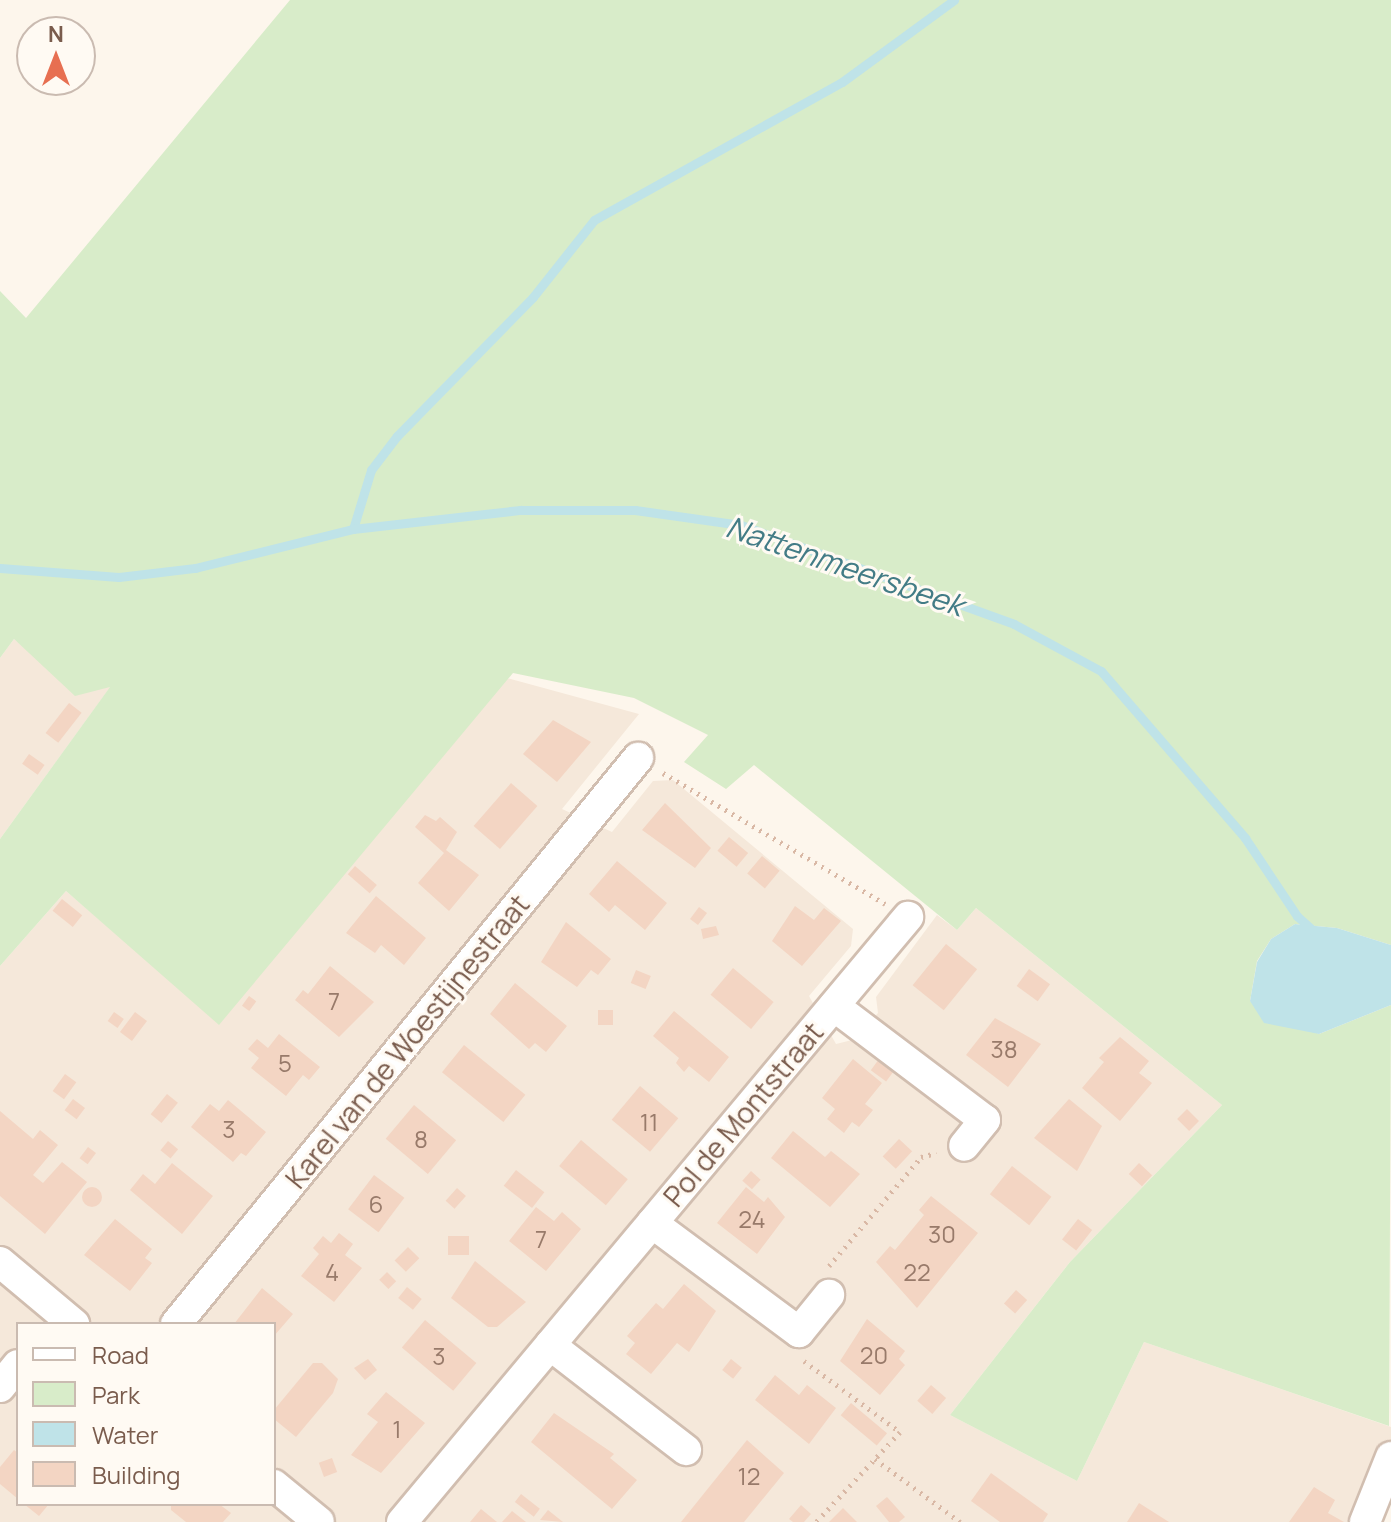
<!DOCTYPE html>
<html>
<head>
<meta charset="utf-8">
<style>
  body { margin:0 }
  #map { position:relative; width:1391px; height:1522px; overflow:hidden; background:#fdf6ec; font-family:Manrope,sans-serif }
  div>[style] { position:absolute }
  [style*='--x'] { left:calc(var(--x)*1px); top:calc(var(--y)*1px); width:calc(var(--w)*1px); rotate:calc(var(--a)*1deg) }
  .residential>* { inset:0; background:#f5e8da }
  .green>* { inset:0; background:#d8ecc9 }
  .water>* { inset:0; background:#bfe3e8 }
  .stream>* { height:9px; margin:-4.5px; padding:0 4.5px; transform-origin:4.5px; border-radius:4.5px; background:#bfe3e8 }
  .building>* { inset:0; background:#f3d5c3; transform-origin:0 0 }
  .round { border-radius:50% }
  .path>* { height:5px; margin-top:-2.5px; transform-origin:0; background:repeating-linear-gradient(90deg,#d9b8a5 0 2px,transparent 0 8px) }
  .roads { filter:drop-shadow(2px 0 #d1beb0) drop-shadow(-2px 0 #d1beb0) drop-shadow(0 2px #d1beb0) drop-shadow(0 -2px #d1beb0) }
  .street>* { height:30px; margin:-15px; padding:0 15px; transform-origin:15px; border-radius:15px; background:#fff }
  span { translate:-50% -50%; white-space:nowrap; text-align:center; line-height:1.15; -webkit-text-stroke:6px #fffaf3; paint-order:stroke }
  .number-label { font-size:24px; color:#987a6a }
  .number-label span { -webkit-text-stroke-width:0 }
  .street-label { font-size:28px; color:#7a5c4d }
  .water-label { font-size:30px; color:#437c86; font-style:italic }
  .legend { position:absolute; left:16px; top:1322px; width:260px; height:184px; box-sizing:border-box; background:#fffaf3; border:2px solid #cabbb1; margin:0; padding:10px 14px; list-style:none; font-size:24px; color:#7a5c4d }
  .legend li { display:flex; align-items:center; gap:16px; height:40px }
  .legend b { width:40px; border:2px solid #cabbb1 }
  .north { position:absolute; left:16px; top:16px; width:80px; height:80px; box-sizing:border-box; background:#fffaf3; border:2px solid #cabbb1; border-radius:50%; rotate:0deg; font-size:22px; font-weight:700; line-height:32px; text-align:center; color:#7a5c4d }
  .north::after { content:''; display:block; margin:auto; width:28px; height:36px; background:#e76f51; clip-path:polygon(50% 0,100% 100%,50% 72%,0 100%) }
</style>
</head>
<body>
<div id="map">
  <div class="residential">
    <i style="clip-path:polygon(14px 639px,39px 660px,111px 686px,0 839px,0 658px)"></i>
    <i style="clip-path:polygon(evenodd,503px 677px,639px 714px,562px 809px,612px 832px,653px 781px,673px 780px,853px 929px,851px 946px,809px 996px,836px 1044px,856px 1039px,878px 1013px,876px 997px,937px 915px,957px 930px,976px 908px,1222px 1105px,1070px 1262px,950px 1415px,1077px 1481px,1144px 1342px,1391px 1427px,1391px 1477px,1371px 1522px,0 1522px,0 966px,66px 891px,122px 939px,503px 677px,18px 1324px,274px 1324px,274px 1504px,18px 1504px,18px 1324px)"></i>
  </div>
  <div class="green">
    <i style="clip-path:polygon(290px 0,1391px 0,1391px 945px,1337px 928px,1295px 924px,1271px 939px,1257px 961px,1250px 1001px,1319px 1034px,1391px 1005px,1389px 1426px,1144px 1342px,1077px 1481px,950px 1415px,1070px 1262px,1222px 1105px,976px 908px,957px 930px,754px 765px,726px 789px,684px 762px,708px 735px,634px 698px,513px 673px,219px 1025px,66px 891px,0 966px,0 839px,110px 687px,75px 696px,14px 639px,0 658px,0 291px,26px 318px)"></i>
  </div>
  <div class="water">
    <i style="clip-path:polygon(1295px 924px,1337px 928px,1391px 945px,1391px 1005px,1319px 1034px,1264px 1023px,1250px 1001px,1257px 962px,1271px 939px)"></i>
  </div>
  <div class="stream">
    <i style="--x:353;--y:529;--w:62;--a:-73"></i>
    <i style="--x:371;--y:470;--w:43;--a:-52.6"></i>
    <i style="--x:397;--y:436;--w:194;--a:-45.6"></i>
    <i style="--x:533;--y:297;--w:98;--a:-51.6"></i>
    <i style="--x:594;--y:220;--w:284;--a:-29.1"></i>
    <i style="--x:842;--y:82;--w:139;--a:-36.2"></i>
    <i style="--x:0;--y:568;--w:119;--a:4.3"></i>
    <i style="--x:119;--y:577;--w:77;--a:-6.8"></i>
    <i style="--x:195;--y:568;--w:163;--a:-13.9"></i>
    <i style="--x:353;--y:529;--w:169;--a:-6.5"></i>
    <i style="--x:521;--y:510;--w:114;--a:0"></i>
    <i style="--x:635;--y:510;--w:107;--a:8.1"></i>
    <i style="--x:741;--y:525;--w:290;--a:19.9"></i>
    <i style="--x:1014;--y:624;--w:99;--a:28.4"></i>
    <i style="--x:1101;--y:671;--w:221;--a:49.2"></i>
    <i style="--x:1245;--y:838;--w:94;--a:56.3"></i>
    <i style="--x:1297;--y:916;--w:24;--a:42"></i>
  </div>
  <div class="building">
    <i style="left:69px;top:703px;width:16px;height:38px;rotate:38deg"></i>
    <i style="clip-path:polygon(553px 720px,591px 742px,557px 782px,523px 754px)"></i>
    <i style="left:29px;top:754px;width:19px;height:12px;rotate:35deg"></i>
    <i style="left:511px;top:783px;width:35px;height:57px;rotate:41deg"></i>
    <i style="clip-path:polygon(665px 803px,711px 848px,695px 868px,642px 830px)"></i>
    <i style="clip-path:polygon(425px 815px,436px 821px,440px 817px,457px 832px,446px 850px,479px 875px,449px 911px,418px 883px,444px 853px,415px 827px)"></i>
    <i style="left:729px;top:837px;width:25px;height:18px;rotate:40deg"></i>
    <i style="left:762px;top:856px;width:23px;height:23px;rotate:40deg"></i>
    <i style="clip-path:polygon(617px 861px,667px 903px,645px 930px,615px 905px,609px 912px,589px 894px)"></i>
    <i style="left:355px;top:866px;width:29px;height:11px;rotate:41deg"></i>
    <i style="clip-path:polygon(376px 896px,426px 938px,404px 965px,381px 945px,375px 953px,346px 933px)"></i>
    <i style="left:62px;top:899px;width:26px;height:15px;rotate:39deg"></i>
    <i style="clip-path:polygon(795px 906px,814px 920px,824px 908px,841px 921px,802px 966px,772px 941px)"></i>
    <i style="left:699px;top:907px;width:10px;height:15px;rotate:37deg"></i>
    <i style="clip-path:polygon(566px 922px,611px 959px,598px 975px,591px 970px,577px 987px,541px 962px)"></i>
    <i style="clip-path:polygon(716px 926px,719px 935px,703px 939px,701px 929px)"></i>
    <i style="left:946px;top:944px;width:40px;height:53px;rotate:39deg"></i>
    <i style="clip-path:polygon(330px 966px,374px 1002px,339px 1037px,295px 1000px,303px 990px,308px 994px)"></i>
    <i style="left:733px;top:968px;width:53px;height:35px;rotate:40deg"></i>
    <i style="left:1029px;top:969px;width:26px;height:21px;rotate:36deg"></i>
    <i style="left:636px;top:970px;width:16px;height:14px;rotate:22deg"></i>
    <i style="clip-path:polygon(515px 983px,567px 1026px,546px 1052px,535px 1043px,529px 1049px,490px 1014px)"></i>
    <i style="left:249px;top:996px;width:9px;height:12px;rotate:36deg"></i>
    <i style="left:598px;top:1010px;width:15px;height:15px"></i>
    <i style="clip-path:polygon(674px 1011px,729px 1057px,709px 1082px,689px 1066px,684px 1072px,676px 1063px,679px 1058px,653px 1036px)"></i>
    <i style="left:114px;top:1012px;width:12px;height:11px;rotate:35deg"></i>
    <i style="left:135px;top:1012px;width:15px;height:25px;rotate:37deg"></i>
    <i style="clip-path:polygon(995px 1018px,1041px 1044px,1008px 1087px,966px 1055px)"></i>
    <i style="clip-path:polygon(279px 1034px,320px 1067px,309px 1080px,303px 1075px,286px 1096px,251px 1068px,259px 1058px,248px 1049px,257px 1039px,268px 1048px)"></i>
    <i style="clip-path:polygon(1120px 1037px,1149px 1061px,1139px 1073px,1152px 1083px,1120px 1121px,1082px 1088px,1104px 1062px,1099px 1058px)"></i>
    <i style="left:464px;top:1045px;width:79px;height:35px;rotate:39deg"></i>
    <i style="clip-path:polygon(853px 1059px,882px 1083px,865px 1104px,873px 1110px,859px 1127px,852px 1122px,844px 1133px,827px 1119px,835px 1109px,822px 1098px)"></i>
    <i style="left:879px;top:1059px;width:19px;height:14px;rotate:36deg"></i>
    <i style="left:65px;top:1074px;width:14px;height:21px;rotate:36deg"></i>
    <i style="left:640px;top:1086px;width:50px;height:44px;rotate:40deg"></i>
    <i style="left:167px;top:1094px;width:14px;height:26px;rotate:39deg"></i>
    <i style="left:73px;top:1099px;width:15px;height:14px;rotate:37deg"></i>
    <i style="clip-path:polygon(1069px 1099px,1102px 1126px,1077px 1171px,1034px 1138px)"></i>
    <i style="clip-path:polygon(228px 1100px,266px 1132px,246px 1156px,241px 1153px,233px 1162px,191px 1127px,210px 1104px,219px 1111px)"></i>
    <i style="left:414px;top:1105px;width:55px;height:44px;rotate:40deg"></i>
    <i style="left:1187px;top:1109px;width:17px;height:14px;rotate:45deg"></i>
    <i style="clip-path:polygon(0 1111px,33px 1139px,40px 1130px,58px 1145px,33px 1175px,43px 1183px,62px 1162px,87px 1182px,45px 1234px,0 1196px)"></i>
    <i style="clip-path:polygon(793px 1131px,825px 1157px,831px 1151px,860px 1174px,830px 1207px,771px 1158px)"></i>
    <i style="left:899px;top:1139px;width:18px;height:24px;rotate:43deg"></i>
    <i style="left:581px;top:1140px;width:61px;height:34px;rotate:40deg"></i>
    <i style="left:168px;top:1141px;width:13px;height:12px;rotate:39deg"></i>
    <i style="left:88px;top:1147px;width:10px;height:14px;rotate:37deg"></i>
    <i style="clip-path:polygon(172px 1163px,213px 1196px,182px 1234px,130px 1190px,143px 1174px,155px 1184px)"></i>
    <i style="left:1139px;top:1163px;width:18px;height:15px;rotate:43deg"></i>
    <i style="left:1012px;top:1166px;width:50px;height:36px;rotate:38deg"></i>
    <i style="left:516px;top:1170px;width:36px;height:20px;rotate:38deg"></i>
    <i style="left:751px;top:1171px;width:13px;height:13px;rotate:42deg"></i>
    <i style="left:374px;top:1175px;width:38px;height:43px;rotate:37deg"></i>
    <i style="clip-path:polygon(746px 1187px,764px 1202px,768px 1197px,785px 1217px,757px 1254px,717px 1223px)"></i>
    <i class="round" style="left:82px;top:1187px;width:20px;height:20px"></i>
    <i style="left:457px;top:1188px;width:12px;height:17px;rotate:42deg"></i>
    <i style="clip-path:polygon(931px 1196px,978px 1233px,917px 1308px,876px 1262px,890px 1246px,895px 1250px,924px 1215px,919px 1210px)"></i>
    <i style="clip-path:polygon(536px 1207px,554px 1221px,562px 1212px,581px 1229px,546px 1271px,509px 1241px)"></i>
    <i style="clip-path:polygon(115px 1219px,152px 1249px,145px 1258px,152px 1263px,130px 1291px,84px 1255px)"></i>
    <i style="left:1078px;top:1219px;width:18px;height:26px;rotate:38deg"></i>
    <i style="clip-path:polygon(339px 1233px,353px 1244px,345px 1255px,362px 1268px,334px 1302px,301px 1276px,319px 1254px,313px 1248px,323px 1236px,331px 1243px)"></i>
    <i style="left:448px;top:1236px;width:21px;height:19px"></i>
    <i style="left:408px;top:1247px;width:16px;height:19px;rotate:45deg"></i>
    <i style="clip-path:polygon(475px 1261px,526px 1302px,497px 1327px,488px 1327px,451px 1298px)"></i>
    <i style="left:387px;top:1272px;width:13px;height:11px;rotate:45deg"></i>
    <i style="clip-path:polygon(684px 1284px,716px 1311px,689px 1352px,677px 1343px,651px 1374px,626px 1354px,635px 1343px,627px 1336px,656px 1303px,663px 1309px)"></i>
    <i style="left:407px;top:1287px;width:19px;height:14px;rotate:39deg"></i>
    <i style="clip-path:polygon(262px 1288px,293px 1314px,274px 1336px,274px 1324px,234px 1324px)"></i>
    <i style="left:1016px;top:1290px;width:15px;height:18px;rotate:42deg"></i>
    <i style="clip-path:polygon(867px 1319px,905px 1351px,899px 1359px,905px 1365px,880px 1395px,840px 1361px)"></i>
    <i style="left:425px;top:1320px;width:67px;height:36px;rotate:40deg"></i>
    <i style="clip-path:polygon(368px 1359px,377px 1370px,365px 1380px,354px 1368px)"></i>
    <i style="left:731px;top:1359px;width:14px;height:14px;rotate:39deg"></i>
    <i style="clip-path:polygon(313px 1363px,322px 1363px,338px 1379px,333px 1393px,296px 1437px,274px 1419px,274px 1410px)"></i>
    <i style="clip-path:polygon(775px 1375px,799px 1395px,807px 1385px,836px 1408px,809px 1444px,755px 1400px)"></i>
    <i style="left:931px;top:1385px;width:20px;height:21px;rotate:41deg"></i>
    <i style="clip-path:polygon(386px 1392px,425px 1423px,381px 1473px,351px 1455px,378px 1422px,367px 1414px)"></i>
    <i style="left:851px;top:1403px;width:47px;height:16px;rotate:40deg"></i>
    <i style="clip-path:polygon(554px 1413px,614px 1454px,610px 1458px,637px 1480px,612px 1509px,531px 1442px)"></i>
    <i style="clip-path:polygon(747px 1440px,784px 1473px,744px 1522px,681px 1522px)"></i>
    <i style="clip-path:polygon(14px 1450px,18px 1453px,18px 1499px,0 1484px,0 1467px)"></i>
    <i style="left:332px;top:1458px;width:15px;height:14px;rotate:70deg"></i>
    <i style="clip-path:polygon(991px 1473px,1048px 1514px,1043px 1522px,1000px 1522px,971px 1501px)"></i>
    <i style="clip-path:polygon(1314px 1487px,1335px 1500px,1328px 1513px,1344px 1522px,1289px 1522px)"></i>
    <i style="left:521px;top:1494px;width:24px;height:10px;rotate:38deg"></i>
    <i style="clip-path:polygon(887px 1497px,905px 1517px,899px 1522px,889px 1522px,876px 1506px)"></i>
    <i style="clip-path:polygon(1139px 1503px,1169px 1522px,1127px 1522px)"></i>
    <i style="clip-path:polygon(24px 1504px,49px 1504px,39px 1516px)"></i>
    <i style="clip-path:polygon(171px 1504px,219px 1504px,231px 1513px,223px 1522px,186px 1522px,171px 1510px)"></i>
    <i style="clip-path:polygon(801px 1505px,811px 1514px,804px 1522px,793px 1522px,789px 1519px)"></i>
    <i style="clip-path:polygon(843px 1508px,857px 1522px,829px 1522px)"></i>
    <i style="clip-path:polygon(481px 1509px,497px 1522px,470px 1522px)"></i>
    <i style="clip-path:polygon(548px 1510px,563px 1522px,540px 1520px)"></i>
    <i style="clip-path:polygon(512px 1511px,526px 1522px,502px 1522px)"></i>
  </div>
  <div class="path">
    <i style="--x:663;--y:773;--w:258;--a:30.5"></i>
    <i style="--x:829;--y:1266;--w:143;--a:-49.8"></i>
    <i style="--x:921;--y:1157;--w:16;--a:-15"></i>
    <i style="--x:804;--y:1361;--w:119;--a:36.5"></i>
    <i style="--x:900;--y:1432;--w:123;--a:133"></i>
    <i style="--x:875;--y:1459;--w:106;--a:36.5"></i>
  </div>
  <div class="roads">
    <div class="street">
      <i style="--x:834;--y:1006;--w:189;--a:37.1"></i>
      <i style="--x:985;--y:1120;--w:33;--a:129"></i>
      <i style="--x:652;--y:1223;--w:183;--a:36.6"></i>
      <i style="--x:799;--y:1332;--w:48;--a:-51"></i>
      <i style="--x:0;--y:1262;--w:97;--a:40"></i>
      <i style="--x:176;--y:1324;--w:731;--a:-50.78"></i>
      <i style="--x:550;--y:1345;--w:172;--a:37.7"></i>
      <i style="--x:0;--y:1387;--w:28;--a:-51"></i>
      <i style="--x:274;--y:1485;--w:58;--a:39.4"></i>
      <i style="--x:402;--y:1522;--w:789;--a:-50.09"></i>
      <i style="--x:1365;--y:1522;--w:70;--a:-68.2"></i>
    </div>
  </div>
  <div class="number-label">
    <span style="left:334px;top:1001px">7</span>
    <span style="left:1004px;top:1049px">38</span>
    <span style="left:285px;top:1063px">5</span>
    <span style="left:649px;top:1122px">11</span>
    <span style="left:229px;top:1129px">3</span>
    <span style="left:421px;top:1139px">8</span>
    <span style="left:376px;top:1204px">6</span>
    <span style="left:752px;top:1219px">24</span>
    <span style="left:942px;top:1234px">30</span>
    <span style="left:541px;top:1239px">7</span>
    <span style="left:332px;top:1272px">4</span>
    <span style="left:917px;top:1272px">22</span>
    <span style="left:874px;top:1355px">20</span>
    <span style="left:439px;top:1356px">3</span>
    <span style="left:397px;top:1429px">1</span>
    <span style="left:749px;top:1476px">12</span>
  </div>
  <div class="street-label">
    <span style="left:407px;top:1041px;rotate:-51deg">Karel van de Woestijnestraat</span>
    <span style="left:743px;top:1114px;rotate:-50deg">Pol de Montstraat</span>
  </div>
  <div class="water-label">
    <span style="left:845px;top:566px;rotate:19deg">Nattenmeersbeek</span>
  </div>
  <ul class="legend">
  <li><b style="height:10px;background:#fff"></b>Road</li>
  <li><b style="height:22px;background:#d8ecc9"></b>Park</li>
  <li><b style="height:22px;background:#bfe3e8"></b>Water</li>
  <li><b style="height:22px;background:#f3d5c3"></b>Building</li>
  </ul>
  <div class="north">N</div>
</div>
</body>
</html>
